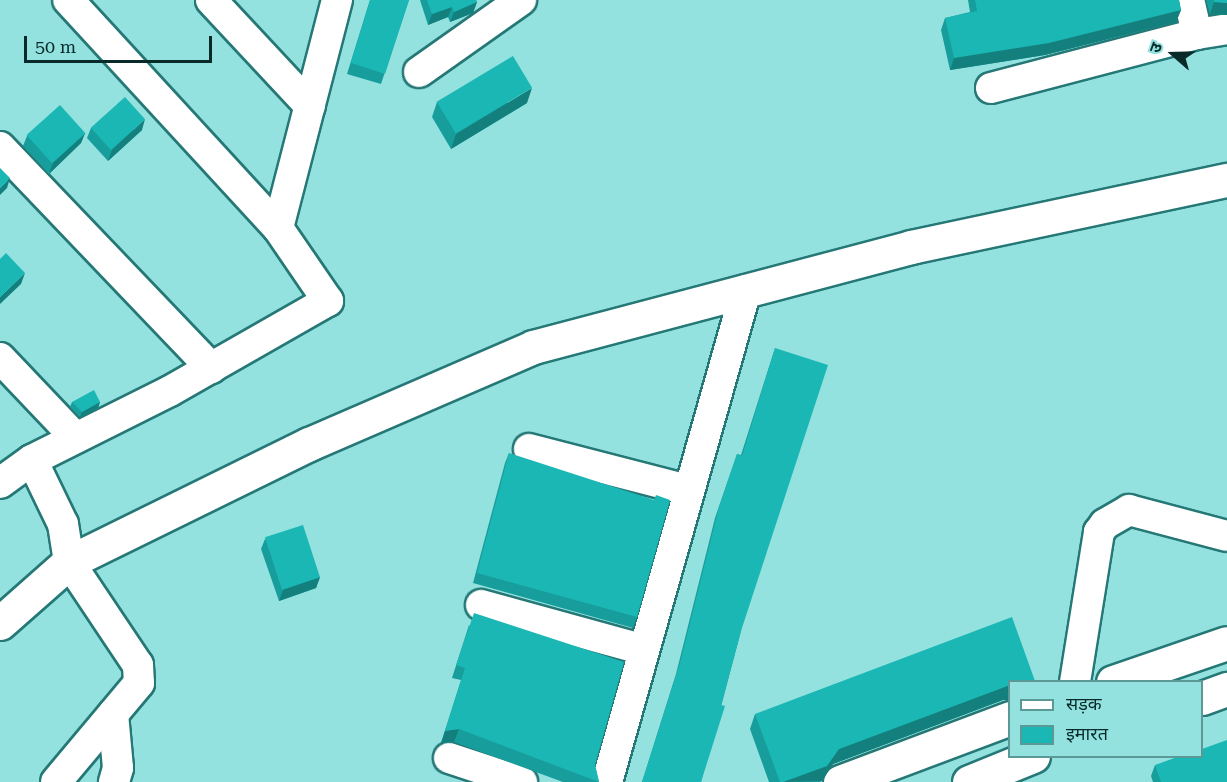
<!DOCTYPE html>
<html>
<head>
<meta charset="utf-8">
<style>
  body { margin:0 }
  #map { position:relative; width:1227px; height:782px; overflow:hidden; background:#93e2df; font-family:"Roboto Serif","Noto Sans Devanagari",serif }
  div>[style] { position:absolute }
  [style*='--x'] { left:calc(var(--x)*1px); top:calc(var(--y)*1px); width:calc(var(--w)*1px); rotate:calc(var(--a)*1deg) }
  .roads { filter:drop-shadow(2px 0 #257876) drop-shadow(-2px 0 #257876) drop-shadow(0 2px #257876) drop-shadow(0 -2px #257876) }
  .minor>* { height:30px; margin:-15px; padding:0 15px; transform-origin:15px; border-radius:15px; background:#fff }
  .tertiary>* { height:33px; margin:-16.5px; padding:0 16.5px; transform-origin:16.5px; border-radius:16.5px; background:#fff }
  .wall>* { inset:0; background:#179d9b }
  .shaded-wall>* { inset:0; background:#13807e }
  .building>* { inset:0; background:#1bb7b4; transform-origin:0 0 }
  span { translate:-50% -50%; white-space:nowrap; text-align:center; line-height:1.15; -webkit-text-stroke:4.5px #93e2df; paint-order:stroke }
  .legend { position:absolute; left:1008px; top:680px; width:195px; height:78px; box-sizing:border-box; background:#93e2df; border:2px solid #5b9997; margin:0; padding:8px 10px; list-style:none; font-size:18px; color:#082b2a }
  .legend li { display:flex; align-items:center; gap:12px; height:30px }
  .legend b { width:30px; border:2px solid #5b9997 }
  .north { position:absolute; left:1143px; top:24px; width:60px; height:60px; -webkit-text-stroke:4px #93e2df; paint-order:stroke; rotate:290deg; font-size:16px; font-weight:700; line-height:24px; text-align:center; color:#082b2a }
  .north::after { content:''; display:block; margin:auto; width:21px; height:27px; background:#082b2a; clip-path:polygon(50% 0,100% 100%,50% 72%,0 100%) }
  .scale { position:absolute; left:24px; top:36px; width:188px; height:27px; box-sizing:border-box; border:3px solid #082b2a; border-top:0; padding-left:8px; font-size:18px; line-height:21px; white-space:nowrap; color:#082b2a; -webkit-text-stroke:4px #93e2df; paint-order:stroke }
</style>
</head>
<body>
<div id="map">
  <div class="roads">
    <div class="minor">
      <i style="--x:211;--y:0;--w:145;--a:47"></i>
      <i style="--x:1197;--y:34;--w:30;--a:-9"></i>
      <i style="--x:419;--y:72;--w:125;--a:-35.2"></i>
      <i style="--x:991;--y:88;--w:213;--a:-14.7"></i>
      <i style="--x:1197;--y:34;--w:35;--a:-103"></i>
      <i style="--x:0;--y:147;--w:306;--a:46.3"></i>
      <i style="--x:278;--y:228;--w:236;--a:-75.5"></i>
      <i style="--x:0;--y:358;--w:110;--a:46.5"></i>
      <i style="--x:529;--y:449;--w:163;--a:14.5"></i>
      <i style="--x:32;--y:460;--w:71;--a:64.2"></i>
      <i style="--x:63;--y:524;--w:38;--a:81"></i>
      <i style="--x:69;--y:562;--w:124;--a:56.2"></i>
      <i style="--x:138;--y:665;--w:18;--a:87"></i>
      <i style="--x:139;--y:683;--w:129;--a:130"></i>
      <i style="--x:0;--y:483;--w:39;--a:-36"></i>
      <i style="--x:32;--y:460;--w:154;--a:-26.6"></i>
      <i style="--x:170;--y:391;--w:182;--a:-29.7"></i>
      <i style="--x:328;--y:301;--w:88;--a:-124.4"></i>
      <i style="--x:278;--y:228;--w:310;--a:-132.6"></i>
      <i style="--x:481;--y:605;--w:166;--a:15.4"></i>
      <i style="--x:1075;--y:682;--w:152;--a:-80.9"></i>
      <i style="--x:1099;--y:532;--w:10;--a:-53"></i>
      <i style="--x:1105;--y:524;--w:28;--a:-30"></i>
      <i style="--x:1129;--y:510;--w:101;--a:14.9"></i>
      <i style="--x:113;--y:714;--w:54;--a:84.7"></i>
      <i style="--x:118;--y:768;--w:15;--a:106"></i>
      <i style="--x:449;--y:758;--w:77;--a:18.2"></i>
      <i style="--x:607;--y:782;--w:511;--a:-74.22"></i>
    </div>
    <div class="tertiary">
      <i style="--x:0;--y:623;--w:92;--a:-41.5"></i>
      <i style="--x:69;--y:562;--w:267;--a:-26.2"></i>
      <i style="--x:309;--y:444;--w:244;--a:-23.4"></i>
      <i style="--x:533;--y:347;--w:391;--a:-14.8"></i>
      <i style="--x:911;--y:247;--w:323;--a:-12"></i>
      <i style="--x:1113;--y:682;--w:120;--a:-18.9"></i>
      <i style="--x:1202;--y:698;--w:27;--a:-20"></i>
      <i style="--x:840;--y:782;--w:182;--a:-20.6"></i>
      <i style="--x:969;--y:782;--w:69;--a:-22.1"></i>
    </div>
  </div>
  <div class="wall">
    <i style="clip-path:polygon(370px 0,409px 0,381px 84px,347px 74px)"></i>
    <i style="clip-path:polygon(420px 0,476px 0,477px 2px,473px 13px,450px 22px,448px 17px,428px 25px)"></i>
    <i style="clip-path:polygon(968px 0,1179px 0,1181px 10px,1176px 22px,1045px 55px,950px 70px,941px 30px,945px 18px,970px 12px)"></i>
    <i style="clip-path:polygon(1206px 0,1227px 0,1227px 15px,1210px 14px)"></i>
    <i style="clip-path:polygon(437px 102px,527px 103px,451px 149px,432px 117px)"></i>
    <i style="clip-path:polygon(91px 128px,142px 130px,108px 161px,87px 138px)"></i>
    <i style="clip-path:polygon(85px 133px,81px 143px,49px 174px,23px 146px,27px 136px)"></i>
    <i style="clip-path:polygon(775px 348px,741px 631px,701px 782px,642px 782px,676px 674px,715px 518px,737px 454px,741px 455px)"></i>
    <i style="clip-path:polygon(72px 402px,100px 402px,98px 408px,80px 417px,70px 407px)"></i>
    <i style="clip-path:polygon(509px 453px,637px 617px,633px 628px,473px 583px,505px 463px)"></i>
    <i style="clip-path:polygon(265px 539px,320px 577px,316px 588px,279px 601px,261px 549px)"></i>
    <i style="clip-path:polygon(469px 625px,595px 765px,599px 782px,563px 782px,454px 742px,441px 743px,461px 680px,452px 678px)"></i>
    <i style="clip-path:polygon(1010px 681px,1010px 700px,1003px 700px,833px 764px,822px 781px,820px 782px,769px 782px,750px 729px,755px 714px)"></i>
    <i style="clip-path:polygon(1155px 765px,1227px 782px,1153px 782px,1151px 776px)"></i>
  </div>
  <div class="shaded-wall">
    <i style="clip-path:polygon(477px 2px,473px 13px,450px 22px,454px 12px)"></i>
    <i style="clip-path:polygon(1214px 2px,1227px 3px,1227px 15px,1210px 14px)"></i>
    <i style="clip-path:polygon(452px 7px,448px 17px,428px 25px,432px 14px)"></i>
    <i style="clip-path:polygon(1181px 10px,1176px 22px,1045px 55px,950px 70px,954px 58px)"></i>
    <i style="clip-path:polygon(532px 88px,527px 103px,451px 149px,456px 134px)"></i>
    <i style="clip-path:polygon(145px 119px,142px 130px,108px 161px,112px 150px)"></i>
    <i style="clip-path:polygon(85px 133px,81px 143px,49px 174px,53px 163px)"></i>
    <i style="clip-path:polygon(10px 178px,7px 188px,0 195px,0 188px)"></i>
    <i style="clip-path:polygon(25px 273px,21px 284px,0 304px,0 297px)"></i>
    <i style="clip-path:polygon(100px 402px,98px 408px,80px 417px,82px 412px)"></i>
    <i style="clip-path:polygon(320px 577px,316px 588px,279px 601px,283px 590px)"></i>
    <i style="clip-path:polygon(1010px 685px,1010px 700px,1003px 700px,833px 764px,822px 781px,783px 782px,839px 749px)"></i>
    <i style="clip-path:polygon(459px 729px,454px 742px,441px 743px,445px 731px)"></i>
  </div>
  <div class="building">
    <i style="clip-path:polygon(370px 0,409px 0,385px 74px,351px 63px)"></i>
    <i style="clip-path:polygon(427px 0,476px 0,477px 2px,454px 12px,452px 7px,432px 14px)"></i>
    <i style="clip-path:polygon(975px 0,1179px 0,1181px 10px,1049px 43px,954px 58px,945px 18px,977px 11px)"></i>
    <i style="clip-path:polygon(1214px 0,1227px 0,1227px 3px,1214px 2px)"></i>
    <i style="left:513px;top:56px;width:37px;height:89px;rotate:59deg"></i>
    <i style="left:125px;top:97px;width:30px;height:46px;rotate:48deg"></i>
    <i style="left:60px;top:105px;width:38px;height:45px;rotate:48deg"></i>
    <i style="clip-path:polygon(0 168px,10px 178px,0 188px)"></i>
    <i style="clip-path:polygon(6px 253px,25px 273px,0 297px,0 259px)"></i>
    <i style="clip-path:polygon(775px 348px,828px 365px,741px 631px,721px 705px,725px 706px,701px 782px,642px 782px,680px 663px,719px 507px,737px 454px,742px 456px)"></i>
    <i style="clip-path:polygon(94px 390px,100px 402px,82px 412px,72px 402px)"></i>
    <i style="clip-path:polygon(509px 453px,654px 500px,656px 495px,670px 500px,637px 617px,477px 573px)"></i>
    <i style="left:303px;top:525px;width:55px;height:40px;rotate:72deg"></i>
    <i style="clip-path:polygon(474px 613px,624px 662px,595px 765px,599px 782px,459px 729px,445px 731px,465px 668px,456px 665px)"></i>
    <i style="clip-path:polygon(1012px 617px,1035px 681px,1010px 681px,1010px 685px,839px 749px,827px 766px,783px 782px,780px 782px,755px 714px)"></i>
    <i style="clip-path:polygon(1227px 740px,1227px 782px,1161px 782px,1155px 765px,1180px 756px,1202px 756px,1202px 749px)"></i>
  </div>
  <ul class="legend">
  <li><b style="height:8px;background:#fff"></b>सड़क</li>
  <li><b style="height:16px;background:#1bb7b4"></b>इमारत</li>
  </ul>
  <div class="north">उ</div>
  <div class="scale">50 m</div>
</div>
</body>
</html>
